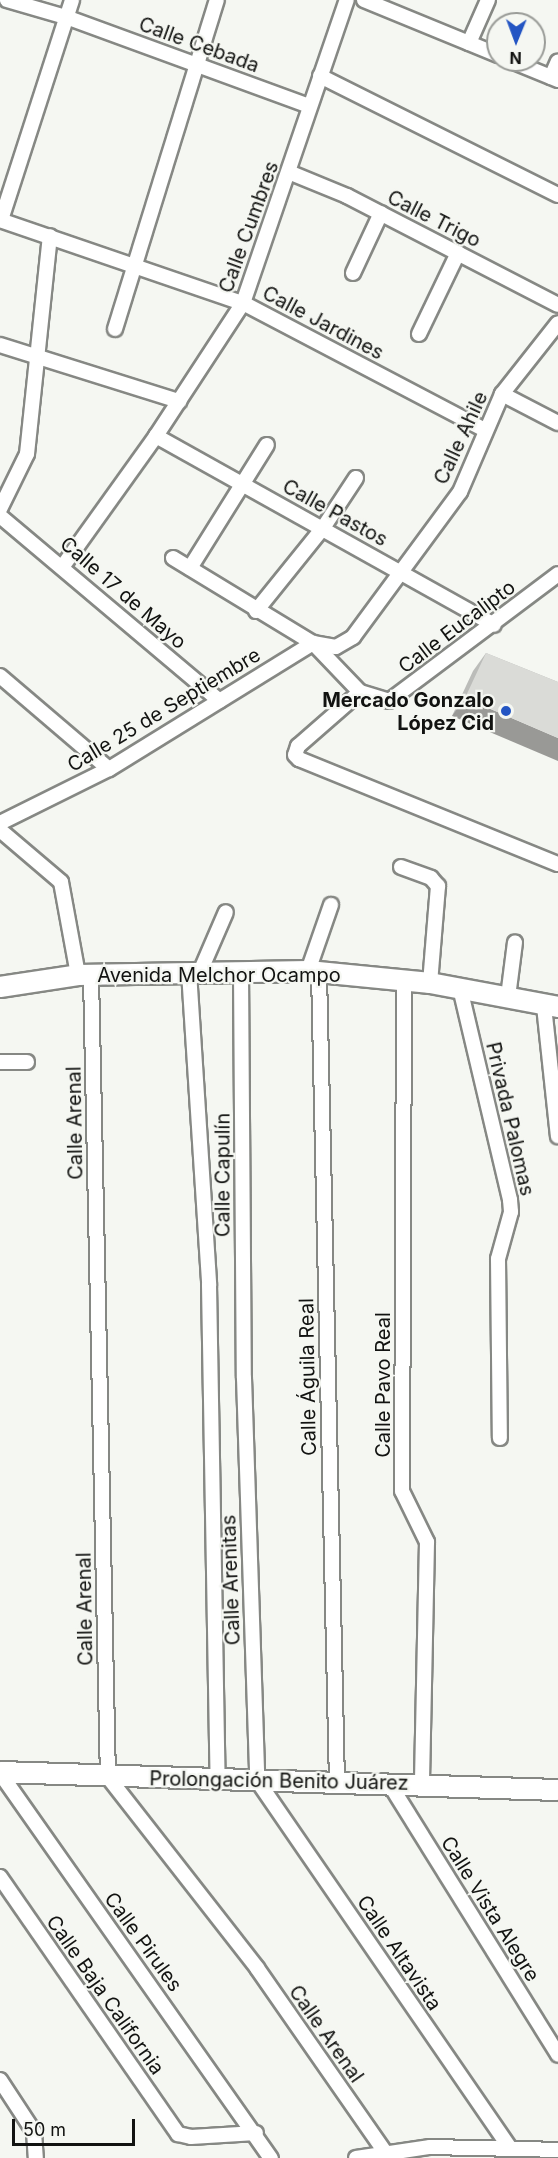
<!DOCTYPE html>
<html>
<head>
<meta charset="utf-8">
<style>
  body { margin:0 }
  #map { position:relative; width:558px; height:2158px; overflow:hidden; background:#f5f7f2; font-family:Inter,sans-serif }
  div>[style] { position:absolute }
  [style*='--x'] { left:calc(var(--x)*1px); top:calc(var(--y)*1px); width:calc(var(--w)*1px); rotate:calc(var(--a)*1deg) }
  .roads { filter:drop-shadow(2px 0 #868884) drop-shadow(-2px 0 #868884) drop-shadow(0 2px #868884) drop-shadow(0 -2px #868884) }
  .street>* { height:14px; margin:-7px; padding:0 7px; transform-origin:7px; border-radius:7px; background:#fff }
  .secondary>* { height:20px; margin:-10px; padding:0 10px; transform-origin:10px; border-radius:10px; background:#fff }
  .wall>* { inset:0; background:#bbbcb9 }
  .shaded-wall>* { inset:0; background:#999996 }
  .building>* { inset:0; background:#dadbd7 }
  .dots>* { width:16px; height:16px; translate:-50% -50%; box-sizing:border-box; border:3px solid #f5f7f2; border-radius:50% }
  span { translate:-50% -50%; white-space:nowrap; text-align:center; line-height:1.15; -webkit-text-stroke:4.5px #f5f7f2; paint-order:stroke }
  .street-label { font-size:20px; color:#121311 }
  .poi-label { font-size:20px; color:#121311; font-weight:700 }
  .right { translate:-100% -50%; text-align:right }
  .north { position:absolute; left:486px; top:12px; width:60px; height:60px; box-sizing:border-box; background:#f5f7f2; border:2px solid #9a9c98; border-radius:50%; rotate:181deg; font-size:16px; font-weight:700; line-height:24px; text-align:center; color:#121311 }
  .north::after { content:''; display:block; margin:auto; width:21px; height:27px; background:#2455c3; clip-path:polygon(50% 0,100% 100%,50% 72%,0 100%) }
  .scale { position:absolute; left:12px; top:2119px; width:123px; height:27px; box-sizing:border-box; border:3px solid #121311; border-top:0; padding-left:8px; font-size:18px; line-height:21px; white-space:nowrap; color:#121311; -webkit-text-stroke:4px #f5f7f2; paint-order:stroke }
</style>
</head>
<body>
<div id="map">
  <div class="roads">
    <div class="street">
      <i style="--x:7;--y:0;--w:61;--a:16.1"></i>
      <i style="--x:66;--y:17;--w:259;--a:20.1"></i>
      <i style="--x:364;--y:0;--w:145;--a:22.3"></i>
      <i style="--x:469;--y:43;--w:47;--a:-66.2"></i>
      <i style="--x:509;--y:60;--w:53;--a:22.2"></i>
      <i style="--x:320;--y:76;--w:266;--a:26.6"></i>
      <i style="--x:551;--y:77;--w:17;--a:-66"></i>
      <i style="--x:291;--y:173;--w:61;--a:22.3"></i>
      <i style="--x:347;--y:196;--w:237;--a:27.3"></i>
      <i style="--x:0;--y:220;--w:257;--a:18.9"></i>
      <i style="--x:243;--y:303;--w:273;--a:27.7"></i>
      <i style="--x:1;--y:220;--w:231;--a:-72.1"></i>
      <i style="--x:353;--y:273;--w:66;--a:-65"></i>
      <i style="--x:115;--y:329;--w:344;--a:-72.8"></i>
      <i style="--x:419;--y:334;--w:90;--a:-64.3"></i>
      <i style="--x:0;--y:345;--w:188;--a:17.4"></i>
      <i style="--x:502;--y:394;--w:63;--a:27.4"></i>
      <i style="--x:156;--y:436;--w:387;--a:29.2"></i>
      <i style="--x:0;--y:509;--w:61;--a:-63.9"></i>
      <i style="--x:27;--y:454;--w:219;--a:-84"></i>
      <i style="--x:0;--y:516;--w:287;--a:40.1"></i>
      <i style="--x:173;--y:558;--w:164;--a:31.3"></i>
      <i style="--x:313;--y:643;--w:68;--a:46.2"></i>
      <i style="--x:360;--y:692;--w:30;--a:17"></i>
      <i style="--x:389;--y:701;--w:211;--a:-36.9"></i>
      <i style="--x:63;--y:566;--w:160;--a:-54.4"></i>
      <i style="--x:156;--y:436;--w:159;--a:-56.8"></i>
      <i style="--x:243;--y:303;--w:320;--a:-71.1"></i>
      <i style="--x:190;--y:568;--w:145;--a:-58"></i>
      <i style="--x:256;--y:611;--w:107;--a:-51.1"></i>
      <i style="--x:323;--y:528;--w:60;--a:-56.6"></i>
      <i style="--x:313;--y:643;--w:23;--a:10"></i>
      <i style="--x:336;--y:647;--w:20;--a:-30"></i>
      <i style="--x:353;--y:637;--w:180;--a:-53.6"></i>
      <i style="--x:460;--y:492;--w:107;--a:-66.8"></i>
      <i style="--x:502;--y:394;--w:90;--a:-51.7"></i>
      <i style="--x:0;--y:676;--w:143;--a:40.5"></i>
      <i style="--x:360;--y:692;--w:82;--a:138.9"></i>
      <i style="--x:298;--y:746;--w:9;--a:108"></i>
      <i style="--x:295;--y:755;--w:6;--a:45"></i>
      <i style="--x:299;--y:759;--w:279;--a:22.1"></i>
      <i style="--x:0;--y:823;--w:122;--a:-26.4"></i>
      <i style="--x:109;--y:769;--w:240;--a:-31.7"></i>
      <i style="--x:0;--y:830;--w:80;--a:40.4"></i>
      <i style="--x:61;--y:882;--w:95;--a:79.6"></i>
      <i style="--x:401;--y:867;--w:32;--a:20"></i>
      <i style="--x:431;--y:878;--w:11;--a:49"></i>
      <i style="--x:438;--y:886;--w:97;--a:94.7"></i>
      <i style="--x:308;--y:971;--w:70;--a:-70.8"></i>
      <i style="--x:189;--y:972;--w:314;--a:86.3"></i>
      <i style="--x:209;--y:1285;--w:493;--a:89"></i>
      <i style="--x:200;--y:972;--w:65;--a:-66.6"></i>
      <i style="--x:241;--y:972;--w:406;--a:89.6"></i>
      <i style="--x:244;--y:1378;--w:402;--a:88.1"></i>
      <i style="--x:257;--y:1780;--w:445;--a:55.5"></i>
      <i style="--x:319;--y:972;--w:809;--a:88.73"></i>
      <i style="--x:91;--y:975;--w:802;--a:88.79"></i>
      <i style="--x:108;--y:1777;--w:242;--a:52"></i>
      <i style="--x:257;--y:1968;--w:223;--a:55.2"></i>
      <i style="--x:404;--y:979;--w:512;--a:90.22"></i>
      <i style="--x:402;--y:1491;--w:57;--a:63.9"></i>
      <i style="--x:427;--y:1542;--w:242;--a:91.2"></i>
      <i style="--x:460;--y:988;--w:218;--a:76.7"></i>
      <i style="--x:510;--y:1200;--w:12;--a:85"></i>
      <i style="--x:511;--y:1212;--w:49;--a:105.5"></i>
      <i style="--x:498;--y:1259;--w:179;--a:89.4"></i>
      <i style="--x:508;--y:997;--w:55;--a:-82.7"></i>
      <i style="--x:544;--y:1006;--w:131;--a:83.9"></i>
      <i style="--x:0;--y:1062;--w:27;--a:0"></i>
      <i style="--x:0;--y:1773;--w:471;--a:54.9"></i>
      <i style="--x:389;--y:1783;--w:320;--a:58.1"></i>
      <i style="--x:0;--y:1877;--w:313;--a:55.3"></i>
      <i style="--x:178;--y:2134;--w:13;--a:13"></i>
      <i style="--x:191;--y:2137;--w:65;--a:-3.5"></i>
      <i style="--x:0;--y:2080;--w:62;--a:56.8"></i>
      <i style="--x:34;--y:2132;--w:26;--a:86"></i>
      <i style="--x:356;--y:2158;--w:75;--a:-8.5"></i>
      <i style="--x:430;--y:2147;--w:128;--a:1.3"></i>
    </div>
    <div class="secondary">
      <i style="--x:0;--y:987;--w:79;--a:-8.7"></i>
      <i style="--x:78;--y:975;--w:230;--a:-1"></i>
      <i style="--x:308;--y:971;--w:123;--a:5.6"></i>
      <i style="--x:430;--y:983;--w:130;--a:10.6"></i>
      <i style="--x:0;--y:1772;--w:558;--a:1.85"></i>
    </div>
  </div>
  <div class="wall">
    <i style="clip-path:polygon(486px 653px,558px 682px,452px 716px,473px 671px)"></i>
  </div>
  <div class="shaded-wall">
    <i style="clip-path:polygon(465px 698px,558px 738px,558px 761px,452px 716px)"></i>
  </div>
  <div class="building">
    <i style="clip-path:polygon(486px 653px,558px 682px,558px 738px,465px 698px)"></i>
  </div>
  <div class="dots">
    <i style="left:506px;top:711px;background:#2455c3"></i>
  </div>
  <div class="street-label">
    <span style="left:199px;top:45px;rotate:20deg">Calle Cebada</span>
    <span style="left:434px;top:219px;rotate:27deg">Calle Trigo</span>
    <span style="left:249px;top:227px;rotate:-70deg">Calle Cumbres</span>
    <span style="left:323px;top:323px;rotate:28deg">Calle Jardines</span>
    <span style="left:461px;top:438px;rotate:-65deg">Calle Ahile</span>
    <span style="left:335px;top:513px;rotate:29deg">Calle Pastos</span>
    <span style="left:123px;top:593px;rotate:41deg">Calle 17 de Mayo</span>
    <span style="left:457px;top:627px;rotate:-37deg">Calle Eucalipto</span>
    <span style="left:164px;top:710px;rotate:-31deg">Calle 25 de Septiembre</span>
    <span style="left:219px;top:975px">Avenida Melchor Ocampo</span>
    <span style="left:510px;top:1119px;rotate:77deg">Privada Palomas</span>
    <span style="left:75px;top:1123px;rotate:-91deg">Calle Arenal</span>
    <span style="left:223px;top:1175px;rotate:-90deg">Calle Capulín</span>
    <span style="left:308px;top:1377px;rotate:-91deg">Calle Águila Real</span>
    <span style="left:383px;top:1385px;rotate:-90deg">Calle Pavo Real</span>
    <span style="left:231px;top:1580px;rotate:-92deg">Calle Arenitas</span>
    <span style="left:85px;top:1609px;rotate:-91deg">Calle Arenal</span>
    <span style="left:279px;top:1781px;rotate:1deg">Prolongación Benito Juárez</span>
    <span style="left:490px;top:1909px;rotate:58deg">Calle Vista Alegre</span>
    <span style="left:143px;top:1942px;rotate:54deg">Calle Pirules</span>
    <span style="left:399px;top:1953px;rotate:56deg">Calle Altavista</span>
    <span style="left:105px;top:1995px;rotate:55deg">Calle Baja California</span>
    <span style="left:326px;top:2034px;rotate:55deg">Calle Arenal</span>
  </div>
  <div class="poi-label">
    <span class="right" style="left:494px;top:712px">Mercado Gonzalo<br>López Cid</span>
  </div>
  <div class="north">N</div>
  <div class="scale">50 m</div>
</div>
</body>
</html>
